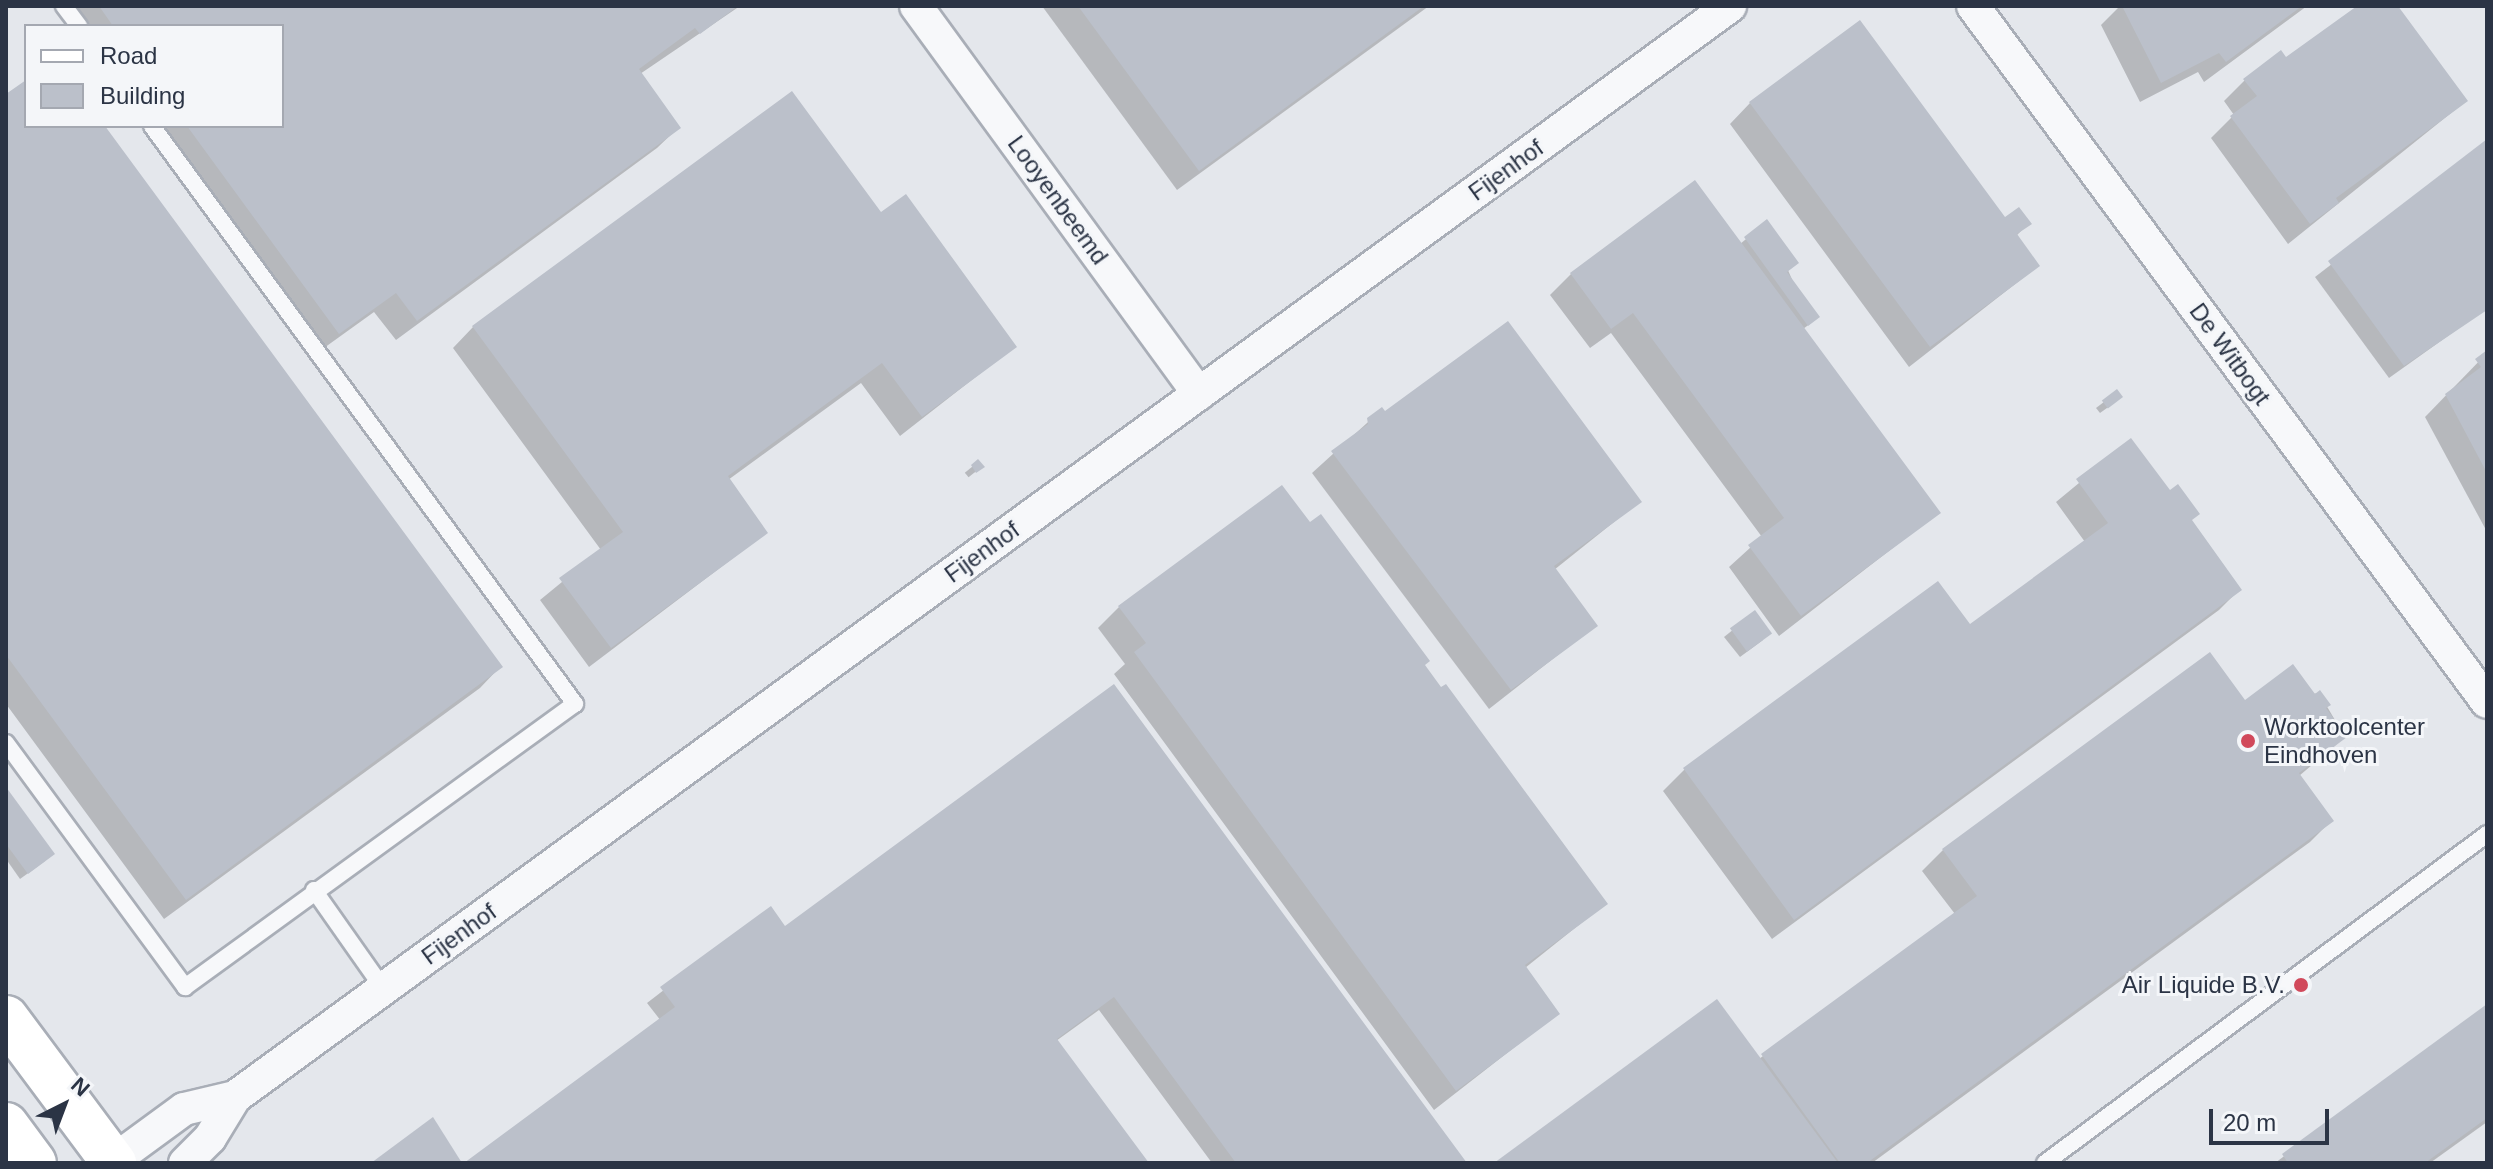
<!DOCTYPE html>
<html>
<head>
<meta charset="utf-8">
<style>
  body { margin:0 }
  #map { position:relative; width:2493px; height:1169px; overflow:hidden; background:#e4e7ec; font-family:Arial,sans-serif }
  div>[style] { position:absolute }
  [style*='--x'] { left:calc(var(--x)*1px); top:calc(var(--y)*1px); width:calc(var(--w)*1px); rotate:calc(var(--a)*1deg) }
  .shadow>* { inset:0; background:#0003; transform-origin:0 0 }
  .building>* { inset:0; background:#bbc0ca; transform-origin:0 0 }
  .roads { filter:drop-shadow(2px 0 #a9aeb7) drop-shadow(-2px 0 #a9aeb7) drop-shadow(0 2px #a9aeb7) drop-shadow(0 -2px #a9aeb7) }
  .lane>* { height:16px; margin:-8px; padding:0 8px; transform-origin:8px; border-radius:8px; background:#f7f8fa }
  .street>* { height:32px; margin:-16px; padding:0 16px; transform-origin:16px; border-radius:16px; background:#f7f8fa }
  .secondary>* { height:44px; margin:-22px; padding:0 22px; transform-origin:22px; border-radius:22px; background:#fff }
  .dots>* { width:22px; height:22px; translate:-50% -50%; box-sizing:border-box; border:4px solid #f4f6f9; border-radius:50% }
  span { translate:-50% -50%; white-space:nowrap; text-align:center; line-height:1.15; -webkit-text-stroke:6px #f4f6f9; paint-order:stroke }
  .street-label { font-size:24px; color:#2b3445 }
  .poi-label { font-size:24px; color:#2b3445 }
  .left { translate:0 -50%; text-align:left }
  .right { translate:-100% -50%; text-align:right }
  .frame { position:absolute; inset:0; border:8px solid #2b3445; pointer-events:none }
  .legend { position:absolute; left:24px; top:24px; width:260px; height:104px; box-sizing:border-box; background:#f4f6f9; border:2px solid #a4a8b1; margin:0; padding:10px 14px; list-style:none; font-size:24px; color:#2b3445 }
  .legend li { display:flex; align-items:center; gap:16px; height:40px }
  .legend b { width:40px; border:2px solid #a4a8b1 }
  .north { position:absolute; left:24px; top:1065px; width:80px; height:80px; -webkit-text-stroke:6px #f4f6f9; paint-order:stroke; rotate:42deg; font-size:22px; font-weight:700; line-height:32px; text-align:center; color:#2b3445 }
  .north::after { content:''; display:block; margin:auto; width:28px; height:36px; background:#2b3445; clip-path:polygon(50% 0,100% 100%,50% 72%,0 100%) }
  .scale { position:absolute; left:2209px; top:1109px; width:120px; height:36px; box-sizing:border-box; border:4px solid #2b3445; border-top:0; padding-left:10px; font-size:24px; line-height:28px; white-space:nowrap; color:#2b3445; -webkit-text-stroke:6px #f4f6f9; paint-order:stroke }
</style>
</head>
<body>
<div id="map">
  <div class="shadow">
    <i style="clip-path:polygon(63px 6px,740px 6px,640px 74px,678px 128px,657px 148px,396px 340px,374px 312px,317px 353px,151px 126px,282px 126px,282px 26px,78px 26px)"></i>
    <i style="clip-path:polygon(1042px 6px,1429px 6px,1177px 190px)"></i>
    <i style="clip-path:polygon(2120px 6px,2307px 6px,2204px 82px,2198px 72px,2140px 102px,2101px 25px)"></i>
    <i style="clip-path:polygon(2360px 6px,2396px 6px,2466px 101px,2288px 244px,2211px 138px,2234px 115px,2224px 101px,2245px 80px,2286px 60px)"></i>
    <i style="clip-path:polygon(26px 82px,26px 126px,103px 126px,500px 667px,480px 688px,164px 919px,6px 704px,6px 97px)"></i>
    <i style="clip-path:polygon(1750px 103px,2004px 220px,2029px 223px,2016px 236px,2038px 266px,1909px 367px,1730px 124px)"></i>
    <i style="clip-path:polygon(2487px 144px,2487px 308px,2389px 378px,2315px 277px)"></i>
    <i style="clip-path:polygon(1767px 222px,1811px 323px,1803px 329px,1938px 513px,1779px 636px,1729px 567px,1762px 537px,1611px 333px,1590px 348px,1550px 295px,1571px 274px,1740px 244px)"></i>
    <i style="clip-path:polygon(473px 327px,1014px 347px,900px 436px,861px 383px,728px 480px,766px 533px,589px 667px,540px 600px,601px 550px,453px 348px)"></i>
    <i style="clip-path:polygon(2487px 353px,2487px 530px,2486px 530px,2425px 417px)"></i>
    <i style="clip-path:polygon(2117px 392px,2114px 403px,2100px 413px,2096px 408px)"></i>
    <i style="clip-path:polygon(1378px 413px,1639px 502px,1554px 570px,1596px 625px,1489px 709px,1312px 473px)"></i>
    <i style="clip-path:polygon(2131px 440px,2240px 589px,2219px 610px,1772px 939px,1663px 791px,1684px 770px,1937px 583px,1970px 627px,2085px 542px,2056px 502px)"></i>
    <i style="left:978px;top:462px;width:6px;height:17px;rotate:51deg"></i>
    <i style="clip-path:polygon(1119px 607px,1423px 665px,1605px 904px,1525px 968px,1557px 1014px,1434px 1110px,1114px 674px,1125px 664px,1098px 628px)"></i>
    <i style="clip-path:polygon(1754px 613px,1763px 640px,1740px 657px,1724px 637px)"></i>
    <i style="clip-path:polygon(1114px 687px,1465px 1163px,1212px 1163px,1099px 1010px,1056px 1041px,1147px 1163px,467px 1163px,661px 1021px,647px 1003px,770px 908px,785px 929px)"></i>
    <i style="clip-path:polygon(2319px 693px,2345px 737px,2299px 776px,2331px 821px,2310px 842px,1872px 1163px,1497px 1163px,1759px 1059px,1955px 914px,1922px 871px,1943px 850px,2245px 703px)"></i>
    <i style="clip-path:polygon(6px 791px,45px 861px,20px 879px,6px 859px)"></i>
    <i style="clip-path:polygon(2487px 1006px,2487px 1122px,2430px 1163px,2275px 1163px)"></i>
  </div>
  <div class="building">
    <i style="clip-path:polygon(99px 6px,738px 6px,700px 34px,695px 28px,639px 69px,681px 128px,417px 321px,396px 293px,339px 334px,187px 126px,282px 126px,282px 26px,113px 26px)"></i>
    <i style="clip-path:polygon(1078px 6px,1424px 6px,1199px 171px)"></i>
    <i style="clip-path:polygon(2122px 6px,2302px 6px,2226px 62px,2219px 53px,2161px 83px)"></i>
    <i style="clip-path:polygon(2357px 6px,2398px 6px,2468px 101px,2336px 198px,2339px 203px,2310px 224px,2230px 116px,2257px 96px,2243px 79px,2281px 50px,2286px 57px)"></i>
    <i style="clip-path:polygon(1860px 20px,2005px 217px,2019px 207px,2032px 224px,2017px 234px,2040px 266px,1930px 347px,1749px 102px)"></i>
    <i style="clip-path:polygon(26px 80px,26px 126px,105px 126px,503px 667px,186px 900px,6px 655px,6px 94px)"></i>
    <i style="clip-path:polygon(792px 91px,881px 212px,906px 194px,1017px 347px,922px 417px,882px 363px,728px 476px,768px 533px,611px 648px,559px 578px,623px 532px,472px 326px)"></i>
    <i style="clip-path:polygon(2487px 139px,2487px 310px,2404px 366px,2328px 261px)"></i>
    <i style="clip-path:polygon(1695px 180px,1941px 513px,1801px 616px,1748px 545px,1784px 518px,1633px 313px,1611px 329px,1570px 273px)"></i>
    <i style="clip-path:polygon(1767px 219px,1799px 263px,1787px 272px,1820px 317px,1808px 326px,1744px 237px)"></i>
    <i style="clip-path:polygon(1508px 321px,1642px 502px,1554px 566px,1598px 626px,1511px 690px,1331px 451px,1368px 424px,1367px 418px,1382px 407px,1385px 411px)"></i>
    <i style="clip-path:polygon(2487px 350px,2487px 473px,2445px 394px,2481px 367px,2475px 359px)"></i>
    <i style="left:2117px;top:389px;width:10px;height:19px;rotate:53deg"></i>
    <i style="clip-path:polygon(2131px 438px,2170px 490px,2178px 484px,2200px 514px,2192px 520px,2242px 590px,1794px 920px,1683px 768px,1938px 581px,1970px 624px,2108px 523px,2076px 479px)"></i>
    <i style="clip-path:polygon(978px 459px,985px 467px,976px 473px,971px 465px)"></i>
    <i style="clip-path:polygon(1282px 485px,1310px 522px,1321px 514px,1430px 661px,1425px 665px,1441px 687px,1446px 684px,1608px 904px,1525px 965px,1560px 1014px,1456px 1091px,1134px 652px,1146px 643px,1118px 606px)"></i>
    <i style="left:1755px;top:610px;width:29px;height:31px;rotate:54deg"></i>
    <i style="clip-path:polygon(2210px 652px,2245px 700px,2293px 664px,2315px 694px,2320px 690px,2331px 705px,2326px 708px,2347px 737px,2299px 773px,2334px 821px,1867px 1163px,1840px 1163px,1761px 1054px,1977px 896px,1942px 849px)"></i>
    <i style="clip-path:polygon(1114px 684px,1467px 1163px,1236px 1163px,1114px 997px,1057px 1039px,1149px 1163px,464px 1163px,675px 1007px,660px 987px,771px 906px,785px 926px)"></i>
    <i style="clip-path:polygon(6px 787px,55px 854px,28px 874px,6px 844px)"></i>
    <i style="clip-path:polygon(1717px 999px,1838px 1163px,1494px 1163px)"></i>
    <i style="clip-path:polygon(2487px 1004px,2487px 1118px,2425px 1163px,2288px 1163px,2282px 1154px)"></i>
    <i style="clip-path:polygon(433px 1117px,462px 1163px,371px 1163px)"></i>
  </div>
  <div class="roads">
    <div class="lane">
      <i style="--x:64;--y:6;--w:25;--a:53"></i>
      <i style="--x:6;--y:743;--w:303;--a:53.7"></i>
      <i style="--x:185;--y:987;--w:482;--a:-36"></i>
      <i style="--x:575;--y:704;--w:716;--a:-126.2"></i>
      <i style="--x:314;--y:890;--w:120;--a:54.9"></i>
      <i style="--x:2045;--y:1163;--w:551;--a:-36.66"></i>
    </div>
    <div class="street">
      <i style="--x:916;--y:6;--w:480;--a:53.9"></i>
      <i style="--x:1973;--y:6;--w:865;--a:53.55"></i>
      <i style="--x:113;--y:1161;--w:88;--a:-36.2"></i>
      <i style="--x:184;--y:1109;--w:52;--a:-13.2"></i>
      <i style="--x:235;--y:1097;--w:1851;--a:-36.12"></i>
      <i style="--x:185;--y:1163;--w:35;--a:-45"></i>
      <i style="--x:210;--y:1138;--w:48;--a:-58.6"></i>
    </div>
    <div class="secondary">
      <i style="--x:6;--y:1018;--w:181;--a:53.3"></i>
      <i style="--x:6;--y:1125;--w:47;--a:53.6"></i>
    </div>
  </div>
  <div class="dots">
    <i style="left:2248px;top:741px;background:#d1495b"></i>
    <i style="left:2301px;top:985px;background:#d1495b"></i>
  </div>
  <div class="street-label">
    <span style="left:1506px;top:170px;rotate:-36deg">Fijenhof</span>
    <span style="left:1058px;top:200px;rotate:54deg">Looyenbeemd</span>
    <span style="left:2230px;top:354px;rotate:54deg">De Witbogt</span>
    <span style="left:982px;top:552px;rotate:-36deg">Fijenhof</span>
    <span style="left:459px;top:934px;rotate:-36deg">Fijenhof</span>
  </div>
  <div class="poi-label">
    <span class="left" style="left:2264px;top:741px">Worktoolcenter<br>Eindhoven</span>
    <span class="right" style="left:2285px;top:985px">Air Liquide B.V.</span>
  </div>
  <div class="frame"></div>
  <ul class="legend">
  <li><b style="height:10px;background:#fff"></b>Road</li>
  <li><b style="height:22px;background:#bbc0ca"></b>Building</li>
  </ul>
  <div class="north">N</div>
  <div class="scale">20 m</div>
</div>
</body>
</html>
